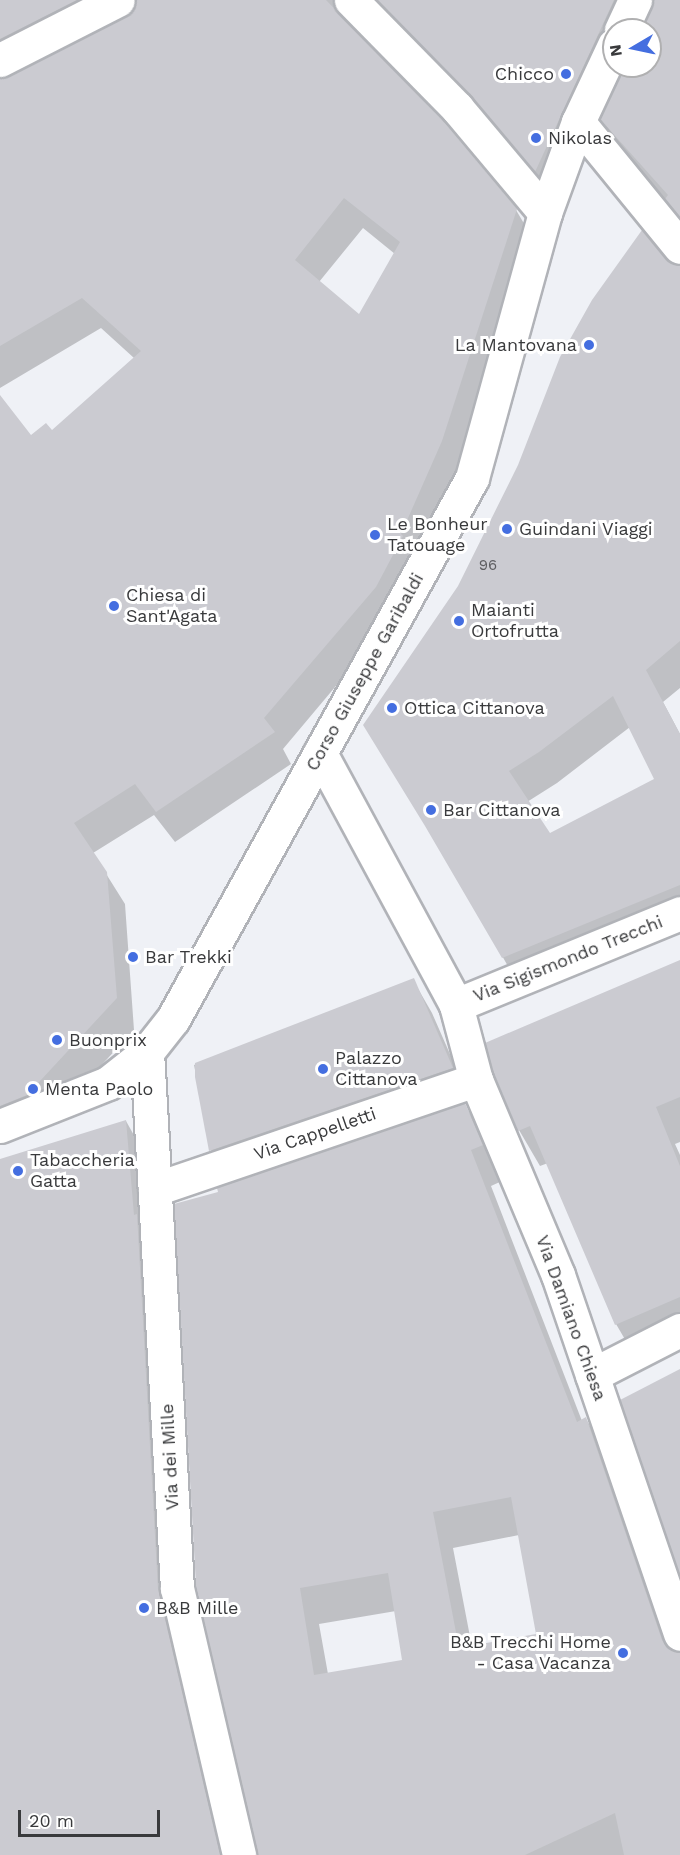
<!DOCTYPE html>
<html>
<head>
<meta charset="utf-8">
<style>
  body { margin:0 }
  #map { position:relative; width:680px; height:1855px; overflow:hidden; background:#eff1f6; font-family:"Work Sans",sans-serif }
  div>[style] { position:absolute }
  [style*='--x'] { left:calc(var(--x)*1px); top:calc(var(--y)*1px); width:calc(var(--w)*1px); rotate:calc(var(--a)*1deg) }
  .shadow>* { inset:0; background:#0003 }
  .building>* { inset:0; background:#cbcbd1 }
  .roads { filter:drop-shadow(2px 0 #b1b3b8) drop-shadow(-2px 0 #b1b3b8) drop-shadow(0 2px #b1b3b8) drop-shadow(0 -2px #b1b3b8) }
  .minor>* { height:33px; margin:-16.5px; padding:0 16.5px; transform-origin:16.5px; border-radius:16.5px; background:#fff }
  .dots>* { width:16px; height:16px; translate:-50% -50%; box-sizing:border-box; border:3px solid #fff; border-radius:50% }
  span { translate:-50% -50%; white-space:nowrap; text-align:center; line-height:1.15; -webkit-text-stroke:6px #fff; paint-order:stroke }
  .number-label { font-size:15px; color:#5e5e61 }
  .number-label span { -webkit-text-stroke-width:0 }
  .poi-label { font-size:18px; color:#393a3c }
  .right { translate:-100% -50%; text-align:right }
  .left { translate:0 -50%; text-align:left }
  .street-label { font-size:18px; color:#393a3c }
  .north { position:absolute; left:602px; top:18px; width:60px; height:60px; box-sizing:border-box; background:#fff; border:2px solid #b0b0b1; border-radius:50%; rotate:261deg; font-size:16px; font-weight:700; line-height:24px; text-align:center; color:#393a3c }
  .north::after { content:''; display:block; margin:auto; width:21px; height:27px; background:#446ee0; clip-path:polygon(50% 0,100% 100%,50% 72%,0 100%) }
  .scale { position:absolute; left:18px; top:1810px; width:142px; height:27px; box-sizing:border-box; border:3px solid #393a3c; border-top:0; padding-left:8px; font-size:18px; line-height:21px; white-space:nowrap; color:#393a3c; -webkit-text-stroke:4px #fff; paint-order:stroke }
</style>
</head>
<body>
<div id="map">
  <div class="shadow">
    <i style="clip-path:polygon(evenodd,0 0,680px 0,680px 222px,674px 211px,620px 151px,602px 119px,625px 66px,650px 66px,650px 30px,642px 30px,651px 12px,642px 16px,553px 202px,356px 18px,350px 26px,516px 210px,535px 242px,459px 473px,393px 618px,283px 749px,291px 764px,175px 842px,154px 815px,93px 853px,125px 904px,134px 1030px,70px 1099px,0 1122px,0 398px,31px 437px,52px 432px,134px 358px,101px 328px,0 388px,0 0,133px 12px,128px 18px,9px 74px,133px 12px,0 0,363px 228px,395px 254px,359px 316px,319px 282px,363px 228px)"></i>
    <i style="clip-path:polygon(evenodd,664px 260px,680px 267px,680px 688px,663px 702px,680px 734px,680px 924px,521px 989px,445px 856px,459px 586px,664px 260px,630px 727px,656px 780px,549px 835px,527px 802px,557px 783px,630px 727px)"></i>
    <i style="clip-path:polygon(680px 962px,680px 1142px,675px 1144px,680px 1155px,680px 1342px,637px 1360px,616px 1324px,548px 1163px,540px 1166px,519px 1130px)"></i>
    <i style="clip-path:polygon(evenodd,413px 980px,432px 1013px,471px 1102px,464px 1104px,486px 1141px,502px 1181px,491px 1186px,582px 1421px,586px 1419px,607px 1455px,674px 1653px,680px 1653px,680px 1855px,259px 1855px,219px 1193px,231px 1185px,211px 1150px,194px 1065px,413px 980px,519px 1535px,538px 1635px,472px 1647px,453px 1548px,519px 1535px,413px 980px,396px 1611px,404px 1662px,328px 1674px,319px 1624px,396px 1611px)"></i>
    <i style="clip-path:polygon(126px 1121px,145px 1155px,177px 1627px,230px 1855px,0 1855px,0 1160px)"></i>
  </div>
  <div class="building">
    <i style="clip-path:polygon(0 0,77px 0,0 39px)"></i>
    <i style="clip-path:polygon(evenodd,137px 0,326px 0,443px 121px,517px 209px,442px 441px,401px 534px,403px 536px,376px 587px,264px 718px,275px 732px,156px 812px,135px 784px,74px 823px,107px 872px,117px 998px,27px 1095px,0 1106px,0 395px,31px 435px,46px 423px,52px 430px,141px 351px,82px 298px,0 346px,0 79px,126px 17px,134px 10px,137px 0,344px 198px,400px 242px,359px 314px,295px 260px,344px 198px)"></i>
    <i style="clip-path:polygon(377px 0,614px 0,535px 172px,470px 95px)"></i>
    <i style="clip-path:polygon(653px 0,680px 0,680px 217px,665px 199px,668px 195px,600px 119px,625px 66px,650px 66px,650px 30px,642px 30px)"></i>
    <i style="clip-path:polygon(evenodd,642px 230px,666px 259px,680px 265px,680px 641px,646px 670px,680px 734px,680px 885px,502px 958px,425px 826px,363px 725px,458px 586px,518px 465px,560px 357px,592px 300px,642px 230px,613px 696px,654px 779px,550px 833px,509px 771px,539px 752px,613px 696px)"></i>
    <i style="clip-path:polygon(680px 960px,680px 1097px,656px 1107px,680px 1166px,680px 1297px,615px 1325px,530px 1126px,518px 1131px,494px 1074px,485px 1043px)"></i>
    <i style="clip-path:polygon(414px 978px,453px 1068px,209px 1151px,195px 1077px,195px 1063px)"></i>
    <i style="clip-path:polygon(evenodd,465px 1103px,483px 1145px,471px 1150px,577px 1422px,586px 1417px,662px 1640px,668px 1648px,680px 1652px,680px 1855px,624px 1855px,615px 1813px,525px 1855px,257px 1855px,196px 1585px,174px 1204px,218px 1192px,217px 1188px,465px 1103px,511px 1497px,536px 1634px,459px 1648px,433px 1512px,511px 1497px,465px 1103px,388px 1573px,402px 1660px,314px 1675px,300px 1588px,388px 1573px)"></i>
    <i style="clip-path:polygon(126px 1120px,134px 1215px,137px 1214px,158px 1589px,220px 1855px,0 1855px,0 1159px)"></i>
    <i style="clip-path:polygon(680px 1369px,680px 1576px,620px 1400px)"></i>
  </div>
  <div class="roads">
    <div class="minor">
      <i style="--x:351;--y:0;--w:151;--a:45.5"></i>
      <i style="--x:457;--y:108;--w:137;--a:50"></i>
      <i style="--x:621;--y:30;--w:33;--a:-65"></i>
      <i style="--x:0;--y:60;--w:132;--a:-27"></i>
      <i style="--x:578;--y:122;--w:161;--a:50.8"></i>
      <i style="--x:320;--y:753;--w:286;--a:61.6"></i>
      <i style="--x:456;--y:1005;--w:78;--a:75.1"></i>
      <i style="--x:476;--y:1080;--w:212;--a:67.2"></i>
      <i style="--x:558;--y:1275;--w:379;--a:71.2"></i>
      <i style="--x:456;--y:1005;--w:242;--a:-22.3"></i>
      <i style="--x:147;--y:1052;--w:537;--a:86.8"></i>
      <i style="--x:177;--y:1588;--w:274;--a:76.9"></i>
      <i style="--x:0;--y:1126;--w:116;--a:-21.7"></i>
      <i style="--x:108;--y:1083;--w:50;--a:-38.5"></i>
      <i style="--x:147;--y:1052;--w:42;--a:-51.8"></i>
      <i style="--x:173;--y:1019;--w:618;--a:-61.07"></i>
      <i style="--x:472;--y:478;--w:275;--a:-74.6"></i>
      <i style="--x:545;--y:213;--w:97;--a:-70.1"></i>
      <i style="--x:578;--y:122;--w:85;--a:-64.9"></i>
      <i style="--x:155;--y:1189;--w:339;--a:-18.8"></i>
      <i style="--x:592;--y:1375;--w:99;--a:-27.1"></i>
    </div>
  </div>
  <div class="dots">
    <i style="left:566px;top:74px;background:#446ee0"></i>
    <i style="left:536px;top:138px;background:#446ee0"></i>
    <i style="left:589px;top:345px;background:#446ee0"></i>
    <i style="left:507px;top:529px;background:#446ee0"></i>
    <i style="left:375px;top:535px;background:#446ee0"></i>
    <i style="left:114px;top:606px;background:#446ee0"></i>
    <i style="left:459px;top:621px;background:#446ee0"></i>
    <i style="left:392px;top:708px;background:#446ee0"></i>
    <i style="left:431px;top:810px;background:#446ee0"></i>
    <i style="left:133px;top:957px;background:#446ee0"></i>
    <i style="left:57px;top:1040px;background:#446ee0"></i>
    <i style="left:323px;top:1069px;background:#446ee0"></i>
    <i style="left:33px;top:1089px;background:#446ee0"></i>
    <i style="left:18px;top:1171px;background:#446ee0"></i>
    <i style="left:144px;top:1608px;background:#446ee0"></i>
    <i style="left:623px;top:1653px;background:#446ee0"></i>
  </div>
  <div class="number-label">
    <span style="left:488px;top:566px">96</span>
  </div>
  <div class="poi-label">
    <span class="right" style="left:554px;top:74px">Chicco</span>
    <span class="left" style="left:548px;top:138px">Nikolas</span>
    <span class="right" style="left:577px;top:345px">La Mantovana</span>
    <span class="left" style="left:387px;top:535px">Le Bonheur<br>Tatouage</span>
    <span class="left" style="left:519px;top:529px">Guindani Viaggi</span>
    <span class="left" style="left:126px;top:606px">Chiesa di<br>Sant'Agata</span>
    <span class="left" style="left:471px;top:621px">Maianti<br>Ortofrutta</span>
    <span class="left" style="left:404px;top:708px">Ottica Cittanova</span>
    <span class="left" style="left:443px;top:810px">Bar Cittanova</span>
    <span class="left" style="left:145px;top:957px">Bar Trekki</span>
    <span class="left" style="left:69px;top:1040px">Buonprix</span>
    <span class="left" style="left:335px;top:1069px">Palazzo<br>Cittanova</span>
    <span class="left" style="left:45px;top:1089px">Menta Paolo</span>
    <span class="left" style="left:30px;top:1171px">Tabaccheria<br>Gatta</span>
    <span class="left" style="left:156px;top:1608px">B&amp;B Mille</span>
    <span class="right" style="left:611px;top:1653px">B&amp;B Trecchi Home<br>- Casa Vacanza</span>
  </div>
  <div class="street-label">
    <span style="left:365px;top:672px;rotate:-61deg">Corso Giuseppe Garibaldi</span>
    <span style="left:568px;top:959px;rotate:-22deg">Via Sigismondo Trecchi</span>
    <span style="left:315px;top:1134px;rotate:-19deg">Via Cappelletti</span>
    <span style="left:571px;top:1318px;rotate:70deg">Via Damiano Chiesa</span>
    <span style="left:170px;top:1457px;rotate:-93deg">Via dei Mille</span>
  </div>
  <div class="north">N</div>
  <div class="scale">20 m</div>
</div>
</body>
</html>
